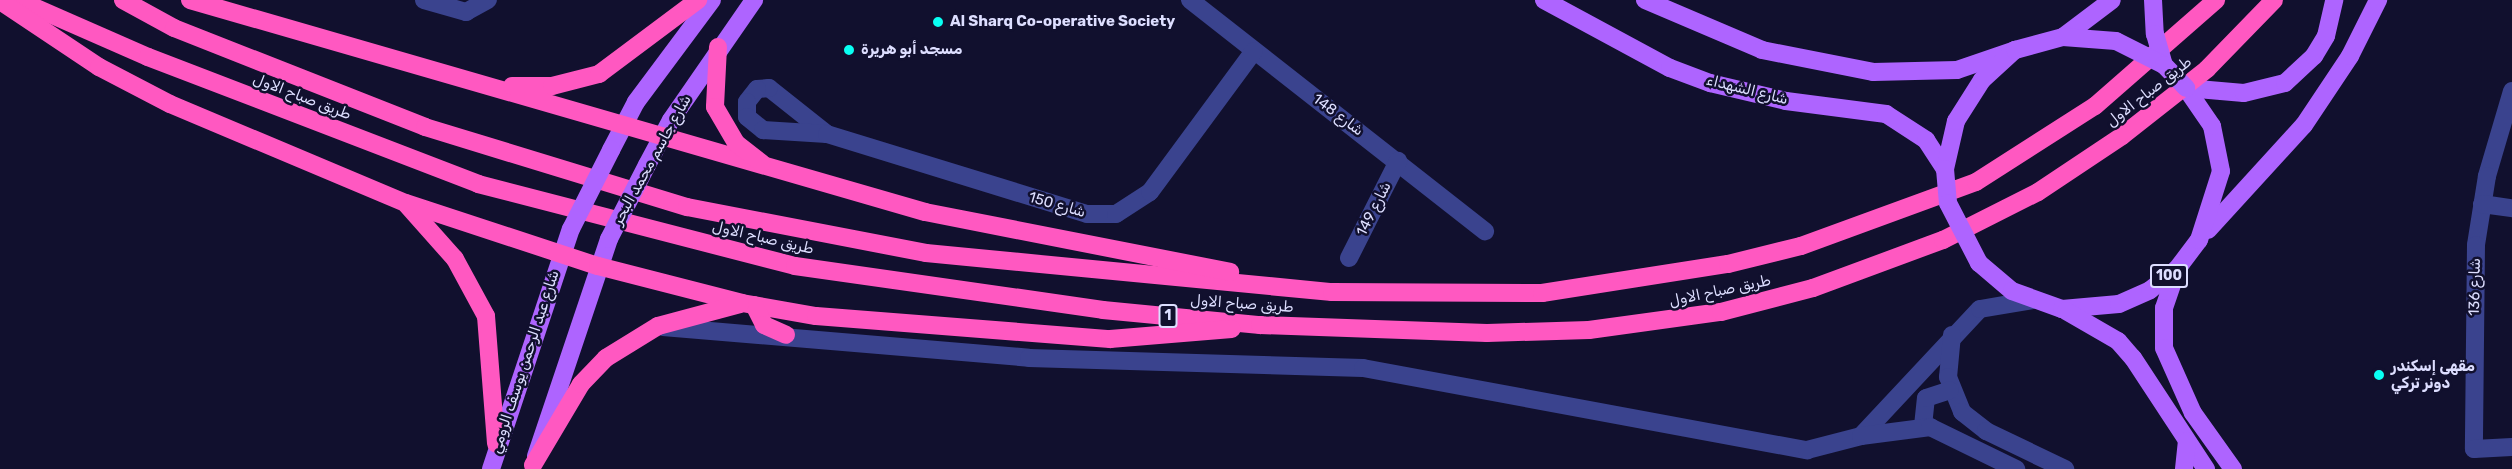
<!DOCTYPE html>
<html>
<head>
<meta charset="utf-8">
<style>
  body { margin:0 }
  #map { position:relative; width:2512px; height:469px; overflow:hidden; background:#11102e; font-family:Rubik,Cairo,sans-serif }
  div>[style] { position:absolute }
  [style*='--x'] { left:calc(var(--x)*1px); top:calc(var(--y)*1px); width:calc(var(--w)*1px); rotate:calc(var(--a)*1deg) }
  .minor>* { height:18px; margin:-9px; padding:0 9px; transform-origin:9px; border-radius:9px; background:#3a438e }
  .major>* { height:18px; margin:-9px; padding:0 9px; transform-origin:9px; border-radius:9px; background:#ae64ff }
  .highway>* { height:18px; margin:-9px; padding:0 9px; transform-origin:9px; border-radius:9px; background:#ff58c1 }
  .major-bridge>* { height:18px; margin:-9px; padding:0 9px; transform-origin:9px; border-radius:9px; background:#ae64ff }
  .dots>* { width:16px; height:16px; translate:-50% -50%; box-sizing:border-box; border:3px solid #11102e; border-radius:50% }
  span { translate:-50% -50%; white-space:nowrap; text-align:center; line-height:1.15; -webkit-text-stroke:5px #11102e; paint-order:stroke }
  .shield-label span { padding:2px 4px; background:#11102e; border:2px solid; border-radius:4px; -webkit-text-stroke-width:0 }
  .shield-label { font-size:14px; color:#dddeff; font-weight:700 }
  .poi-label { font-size:15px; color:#dddeff; font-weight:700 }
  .left { translate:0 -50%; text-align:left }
  .street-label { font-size:15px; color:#dddeff }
</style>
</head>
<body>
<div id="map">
  <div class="minor">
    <i style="--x:424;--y:0;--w:44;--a:15.9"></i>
    <i style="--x:466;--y:12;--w:25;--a:-29"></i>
    <i style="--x:1190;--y:0;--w:375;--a:38.1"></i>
    <i style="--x:2512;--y:91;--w:89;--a:106.4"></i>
    <i style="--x:2487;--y:176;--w:70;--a:99.1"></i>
    <i style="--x:2476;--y:245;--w:204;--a:90.6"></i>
    <i style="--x:2474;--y:449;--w:38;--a:-3"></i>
    <i style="--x:827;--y:134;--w:74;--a:-141.6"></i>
    <i style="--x:769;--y:88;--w:12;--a:175"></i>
    <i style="--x:757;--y:89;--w:16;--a:128"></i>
    <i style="--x:747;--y:102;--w:15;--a:90"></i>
    <i style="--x:747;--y:117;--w:21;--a:39"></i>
    <i style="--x:763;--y:130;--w:64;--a:3.6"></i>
    <i style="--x:827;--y:134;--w:272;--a:17.1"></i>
    <i style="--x:1087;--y:214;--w:29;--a:0"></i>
    <i style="--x:1116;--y:214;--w:40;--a:-32.9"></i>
    <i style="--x:1150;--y:192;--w:175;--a:-53.6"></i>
    <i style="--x:2482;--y:204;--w:30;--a:8"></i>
    <i style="--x:1349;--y:258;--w:109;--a:-63.2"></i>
    <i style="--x:663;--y:327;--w:367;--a:4.8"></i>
    <i style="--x:1029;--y:358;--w:334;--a:1.7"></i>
    <i style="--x:1363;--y:368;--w:452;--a:10.5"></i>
    <i style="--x:1807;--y:450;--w:56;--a:-14.5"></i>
    <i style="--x:1861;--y:436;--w:174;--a:-46.9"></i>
    <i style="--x:1980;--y:309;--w:54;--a:-9.6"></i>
    <i style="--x:1952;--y:335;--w:42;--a:95.4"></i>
    <i style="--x:1948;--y:377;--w:38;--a:68"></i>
    <i style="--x:1962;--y:412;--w:31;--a:38"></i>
    <i style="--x:1986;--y:431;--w:88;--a:25.7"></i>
    <i style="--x:1923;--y:426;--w:28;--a:-84"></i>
    <i style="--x:1926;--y:398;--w:25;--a:-18"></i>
    <i style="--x:1861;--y:436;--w:70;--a:-7.4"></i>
    <i style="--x:1930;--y:427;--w:96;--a:26"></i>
  </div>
  <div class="major">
    <i style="--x:1544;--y:0;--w:143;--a:28.4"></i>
    <i style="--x:1670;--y:68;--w:43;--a:20.6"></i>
    <i style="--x:1710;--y:83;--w:78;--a:13.3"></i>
    <i style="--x:1786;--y:101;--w:101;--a:7.4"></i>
    <i style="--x:1886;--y:114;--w:48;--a:33"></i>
    <i style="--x:1926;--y:140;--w:35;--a:57"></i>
    <i style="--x:1645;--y:0;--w:127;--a:23.1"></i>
    <i style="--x:1762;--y:50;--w:113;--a:11.2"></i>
    <i style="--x:1873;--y:72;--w:84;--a:-1.4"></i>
    <i style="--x:1957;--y:70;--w:61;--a:-19"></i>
    <i style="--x:2153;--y:0;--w:34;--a:87"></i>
    <i style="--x:2063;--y:37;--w:61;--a:-37.1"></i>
    <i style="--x:2186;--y:88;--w:58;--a:4.9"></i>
    <i style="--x:2244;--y:93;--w:42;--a:-13.7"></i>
    <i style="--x:2285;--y:83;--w:40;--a:-43"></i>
    <i style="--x:2314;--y:56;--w:23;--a:-59"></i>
    <i style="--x:2326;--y:36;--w:37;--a:-77"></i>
    <i style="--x:611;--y:150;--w:54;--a:-62.5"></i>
    <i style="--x:636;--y:102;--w:127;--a:-53.3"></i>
    <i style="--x:647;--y:165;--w:51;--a:-61.9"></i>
    <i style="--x:671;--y:120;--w:146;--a:-55.3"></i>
    <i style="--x:1945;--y:169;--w:49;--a:-77.1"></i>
    <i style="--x:1956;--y:121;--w:49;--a:-57.6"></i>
    <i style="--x:1982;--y:80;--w:45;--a:-42.3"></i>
    <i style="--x:2015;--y:50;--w:50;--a:-15.2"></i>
    <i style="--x:2063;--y:37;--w:53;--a:4.3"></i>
    <i style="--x:2208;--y:230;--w:142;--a:-47.6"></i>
    <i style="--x:2304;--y:125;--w:83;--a:-56.3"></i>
    <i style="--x:2350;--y:56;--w:63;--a:-63.4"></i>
    <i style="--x:1979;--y:263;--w:43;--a:40.3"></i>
    <i style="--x:2012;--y:291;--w:53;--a:19.8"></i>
    <i style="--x:2062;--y:309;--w:57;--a:-5"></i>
    <i style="--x:2119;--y:304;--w:34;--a:-24"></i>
    <i style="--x:2150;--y:290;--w:34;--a:-38"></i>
    <i style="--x:2177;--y:269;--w:36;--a:-53"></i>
    <i style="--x:2199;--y:240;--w:72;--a:-72.3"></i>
    <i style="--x:2221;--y:171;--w:46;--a:-101.3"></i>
    <i style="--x:2212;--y:126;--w:46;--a:-124.4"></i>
    <i style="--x:2177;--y:270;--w:40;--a:108.9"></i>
    <i style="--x:2164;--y:308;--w:40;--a:90"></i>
    <i style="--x:2164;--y:348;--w:71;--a:66"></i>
    <i style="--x:2193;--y:413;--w:69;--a:54.5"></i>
    <i style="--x:2066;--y:311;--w:60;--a:30"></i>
    <i style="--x:2118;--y:341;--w:23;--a:49"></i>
    <i style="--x:2133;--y:358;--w:133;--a:56.7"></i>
    <i style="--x:536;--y:456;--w:229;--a:-71.4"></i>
    <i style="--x:491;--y:469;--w:253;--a:-71.6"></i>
    <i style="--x:2184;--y:469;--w:28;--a:-84"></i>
  </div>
  <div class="highway">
    <i style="--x:18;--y:0;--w:142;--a:23.7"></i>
    <i style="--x:148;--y:57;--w:354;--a:21"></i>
    <i style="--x:478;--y:184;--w:327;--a:14.5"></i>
    <i style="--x:795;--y:266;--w:311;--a:8.1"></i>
    <i style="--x:1103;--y:310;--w:158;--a:5.5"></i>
    <i style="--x:1260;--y:325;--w:227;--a:2"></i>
    <i style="--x:1487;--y:333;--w:102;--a:-1.7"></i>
    <i style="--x:1589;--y:330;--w:133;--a:-7.8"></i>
    <i style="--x:1721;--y:312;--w:95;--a:-14.6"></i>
    <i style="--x:1813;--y:288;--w:139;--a:-20.3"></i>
    <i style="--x:1943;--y:240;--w:106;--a:-26.8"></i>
    <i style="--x:2038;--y:192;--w:101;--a:-33.7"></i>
    <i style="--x:2122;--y:136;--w:108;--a:-38.2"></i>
    <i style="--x:2207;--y:69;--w:96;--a:-45.8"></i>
    <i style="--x:123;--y:0;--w:58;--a:28.8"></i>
    <i style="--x:174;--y:28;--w:270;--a:21.5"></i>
    <i style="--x:425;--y:127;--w:274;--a:17"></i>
    <i style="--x:687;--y:207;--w:243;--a:10.9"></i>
    <i style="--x:926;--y:253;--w:408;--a:5.5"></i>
    <i style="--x:1332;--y:292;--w:210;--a:0.3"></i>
    <i style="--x:1542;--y:293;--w:188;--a:-8.9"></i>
    <i style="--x:1728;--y:264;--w:75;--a:-13.9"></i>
    <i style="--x:1801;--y:246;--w:186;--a:-20.1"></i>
    <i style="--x:1976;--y:182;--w:141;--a:-32.6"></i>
    <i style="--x:2095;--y:106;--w:161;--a:-41.2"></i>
    <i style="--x:190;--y:0;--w:765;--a:16.09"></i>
    <i style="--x:925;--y:212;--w:311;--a:11.1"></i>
    <i style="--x:0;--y:1;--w:119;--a:33.7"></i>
    <i style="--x:99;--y:67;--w:80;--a:27.5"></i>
    <i style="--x:170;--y:104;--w:256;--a:22.8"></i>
    <i style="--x:406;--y:203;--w:202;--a:18.2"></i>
    <i style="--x:598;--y:266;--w:149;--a:14.4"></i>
    <i style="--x:742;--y:303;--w:75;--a:10"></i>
    <i style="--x:816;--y:316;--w:295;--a:4.5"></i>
    <i style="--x:1110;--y:339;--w:122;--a:-4.7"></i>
    <i style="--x:718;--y:47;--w:60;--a:92.9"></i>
    <i style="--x:715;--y:107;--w:42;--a:59.7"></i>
    <i style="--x:736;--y:143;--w:33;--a:38"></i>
    <i style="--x:512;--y:86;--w:40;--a:0"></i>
    <i style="--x:552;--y:86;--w:49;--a:-14.3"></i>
    <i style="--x:599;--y:74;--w:124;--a:-36.8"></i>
    <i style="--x:407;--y:205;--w:72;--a:48.4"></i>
    <i style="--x:455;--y:259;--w:65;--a:61.5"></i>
    <i style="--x:486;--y:316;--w:128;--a:85.5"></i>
    <i style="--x:754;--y:305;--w:22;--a:63"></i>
    <i style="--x:764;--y:325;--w:24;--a:24"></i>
    <i style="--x:533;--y:465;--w:94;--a:-59.3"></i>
    <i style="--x:581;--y:384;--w:36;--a:-46"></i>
    <i style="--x:606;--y:358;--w:61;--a:-31.6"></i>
    <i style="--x:658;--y:326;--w:85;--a:-15"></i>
  </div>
  <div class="major-bridge">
    <i style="--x:2155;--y:34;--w:32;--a:74"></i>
    <i style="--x:2116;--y:41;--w:54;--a:26.6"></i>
    <i style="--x:2164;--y:65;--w:32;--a:46"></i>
    <i style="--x:1945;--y:169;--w:34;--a:85"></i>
    <i style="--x:1948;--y:203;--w:68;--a:62.7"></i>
    <i style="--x:571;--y:229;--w:89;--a:-63.1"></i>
    <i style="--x:609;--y:239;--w:83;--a:-62.8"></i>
  </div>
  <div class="dots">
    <i style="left:938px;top:22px;background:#09fff3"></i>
    <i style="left:849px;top:50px;background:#09fff3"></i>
    <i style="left:2379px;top:375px;background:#09fff3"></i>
  </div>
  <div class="shield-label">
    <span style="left:2169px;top:276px">100</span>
    <span style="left:1168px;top:316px">1</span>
  </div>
  <div class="poi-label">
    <span class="left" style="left:950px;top:22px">Al Sharq Co-operative Society</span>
    <span class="left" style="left:861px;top:50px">مسجد أبو هريرة</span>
    <span class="left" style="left:2391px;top:375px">مقهى إسكندر<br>دونر تركي</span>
  </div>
  <div class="street-label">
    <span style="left:1747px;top:90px;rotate:14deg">شارع الشهداء</span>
    <span style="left:2149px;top:92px;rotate:-38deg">طريق صباح الاول</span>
    <span style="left:302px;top:97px;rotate:21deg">طريق صباح الاول</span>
    <span style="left:1338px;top:115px;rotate:37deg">شارع 148</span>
    <span style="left:652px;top:160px;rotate:-61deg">شارع جاسم محمد البحر</span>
    <span style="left:1057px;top:205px;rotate:16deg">شارع 150</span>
    <span style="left:1374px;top:209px;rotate:-63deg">شارع 149</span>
    <span style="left:763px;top:238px;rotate:13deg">طريق صباح الاول</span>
    <span style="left:2475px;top:287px;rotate:-89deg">شارع 136</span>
    <span style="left:1720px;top:291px;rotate:-12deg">طريق صباح الاول</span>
    <span style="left:1242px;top:304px;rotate:4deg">طريق صباح الاول</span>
    <span style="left:525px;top:362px;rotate:-72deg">شارع عبد الرحمن يوسف الرومي</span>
  </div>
</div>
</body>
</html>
